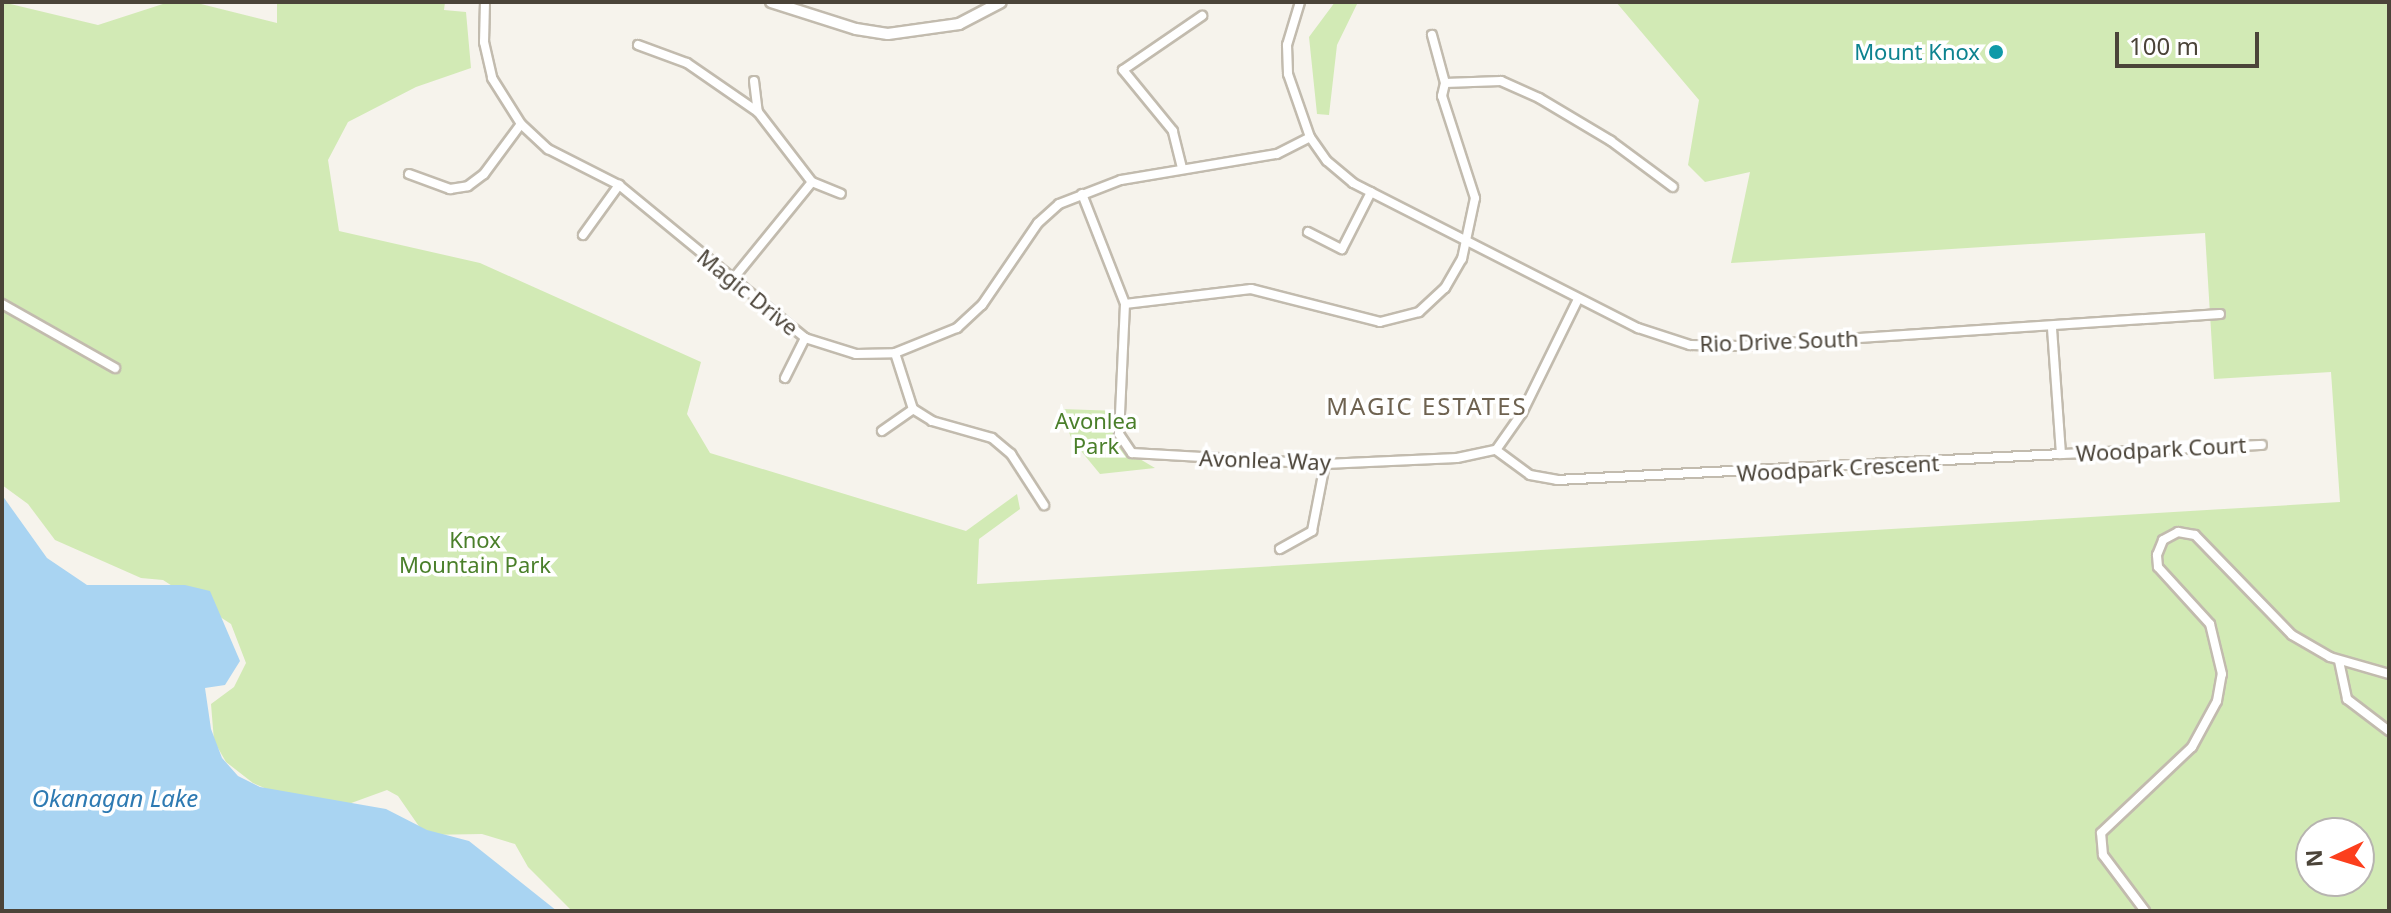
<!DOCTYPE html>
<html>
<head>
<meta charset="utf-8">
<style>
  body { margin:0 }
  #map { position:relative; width:2391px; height:913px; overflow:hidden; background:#f6f3ec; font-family:"Noto Sans",sans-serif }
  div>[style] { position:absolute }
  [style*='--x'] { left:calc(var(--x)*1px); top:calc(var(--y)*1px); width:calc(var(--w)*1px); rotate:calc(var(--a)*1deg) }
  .green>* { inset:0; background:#d2eab5 }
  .water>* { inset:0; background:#a9d4f2 }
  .roads { filter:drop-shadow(2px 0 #c2bbae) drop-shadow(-2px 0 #c2bbae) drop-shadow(0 2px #c2bbae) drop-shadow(0 -2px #c2bbae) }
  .minor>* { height:8px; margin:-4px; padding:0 4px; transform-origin:4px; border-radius:4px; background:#fff }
  .tertiary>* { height:10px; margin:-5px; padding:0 5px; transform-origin:5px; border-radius:5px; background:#fff }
  .dots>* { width:22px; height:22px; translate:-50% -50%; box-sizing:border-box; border:4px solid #fff; border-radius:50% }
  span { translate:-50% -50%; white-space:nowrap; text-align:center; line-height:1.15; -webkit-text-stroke:7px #fff; paint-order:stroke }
  .culture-label { font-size:22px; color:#0d838f }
  .right { translate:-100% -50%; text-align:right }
  .street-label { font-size:22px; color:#4b4439 }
  .park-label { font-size:22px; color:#4a7f2a }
  .neighbourhood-label { font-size:24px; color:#6e6250; letter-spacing:2px }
  .water-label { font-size:24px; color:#2e7ab2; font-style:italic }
  .frame { position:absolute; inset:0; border:4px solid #4b4439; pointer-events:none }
  .north { position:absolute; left:2295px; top:817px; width:80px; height:80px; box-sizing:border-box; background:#fff; border:2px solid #b7b4b0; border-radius:50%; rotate:266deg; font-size:22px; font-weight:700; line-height:32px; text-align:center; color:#4b4439 }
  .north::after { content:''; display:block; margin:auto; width:28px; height:36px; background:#fc3f1d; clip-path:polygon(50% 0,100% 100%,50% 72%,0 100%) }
  .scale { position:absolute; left:2115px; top:32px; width:144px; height:36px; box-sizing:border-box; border:4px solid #4b4439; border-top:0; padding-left:10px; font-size:24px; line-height:28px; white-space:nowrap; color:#4b4439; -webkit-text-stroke:6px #fff; paint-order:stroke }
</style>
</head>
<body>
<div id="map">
  <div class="green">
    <i style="clip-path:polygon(evenodd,2px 2px,98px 25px,169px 2px,193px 2px,277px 23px,277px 2px,445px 2px,444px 10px,466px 12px,471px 68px,416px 87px,348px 122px,328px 160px,339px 231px,480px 263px,701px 362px,687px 414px,710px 453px,966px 531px,1017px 494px,1020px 509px,979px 539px,977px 584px,2340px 502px,2331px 372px,2214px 379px,2205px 233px,1731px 263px,1750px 172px,1705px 182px,1688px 165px,1699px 100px,1616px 2px,2389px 2px,2389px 911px,572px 911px,528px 867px,515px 844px,482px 834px,425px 835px,398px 796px,387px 790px,343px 806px,297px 802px,253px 783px,226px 762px,214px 741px,211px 704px,234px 687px,246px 663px,231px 624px,163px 580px,141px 578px,55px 540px,28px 504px,2px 485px,2px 2px,2311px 833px,2359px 833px,2359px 881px,2311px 881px,2311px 833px)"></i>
    <i style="clip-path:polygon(1335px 2px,1358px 2px,1337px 45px,1329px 115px,1317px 114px,1309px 37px)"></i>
    <i style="clip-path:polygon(1060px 409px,1120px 411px,1123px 449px,1155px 468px,1100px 474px,1072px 440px)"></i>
  </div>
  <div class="water">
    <i style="clip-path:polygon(2px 495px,47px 558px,87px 585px,185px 585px,210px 591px,240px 661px,225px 685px,205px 688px,211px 729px,222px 758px,238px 776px,260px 787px,386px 809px,427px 830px,469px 841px,557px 911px,2px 911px)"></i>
  </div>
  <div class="roads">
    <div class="minor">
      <i style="--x:485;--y:2;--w:40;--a:91.4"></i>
      <i style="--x:484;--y:42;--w:37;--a:77"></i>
      <i style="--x:492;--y:78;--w:54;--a:57.8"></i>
      <i style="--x:521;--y:124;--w:37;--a:43"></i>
      <i style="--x:548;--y:149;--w:80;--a:26.9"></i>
      <i style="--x:619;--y:185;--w:241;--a:39.4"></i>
      <i style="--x:805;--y:338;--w:53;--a:17.4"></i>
      <i style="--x:856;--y:354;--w:39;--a:-1"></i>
      <i style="--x:895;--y:353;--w:67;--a:-22"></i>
      <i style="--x:957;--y:328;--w:34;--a:-43"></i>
      <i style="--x:982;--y:305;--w:99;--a:-55.7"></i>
      <i style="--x:1038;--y:223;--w:28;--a:-42"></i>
      <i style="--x:1059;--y:204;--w:66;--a:-21.2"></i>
      <i style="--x:1121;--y:180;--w:158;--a:-9.5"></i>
      <i style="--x:1277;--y:154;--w:37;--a:-27"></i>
      <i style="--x:1300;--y:2;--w:45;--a:106.8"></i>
      <i style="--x:1287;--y:45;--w:29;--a:88"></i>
      <i style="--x:1288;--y:74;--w:67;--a:70.8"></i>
      <i style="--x:1310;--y:137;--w:29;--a:55"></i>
      <i style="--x:1327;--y:161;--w:34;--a:40"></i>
      <i style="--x:1353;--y:183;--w:320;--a:27"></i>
      <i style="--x:1638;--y:328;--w:55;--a:18.1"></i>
      <i style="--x:1690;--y:345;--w:49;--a:1.2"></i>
      <i style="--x:1739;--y:346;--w:482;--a:-3.8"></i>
      <i style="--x:638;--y:45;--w:52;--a:20.2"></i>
      <i style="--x:687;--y:63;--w:86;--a:34.6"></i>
      <i style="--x:758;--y:112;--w:88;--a:52.4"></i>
      <i style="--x:812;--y:182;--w:127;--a:129.2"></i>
      <i style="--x:754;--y:81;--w:31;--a:83"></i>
      <i style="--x:1445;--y:83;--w:56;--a:-2"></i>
      <i style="--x:1501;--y:81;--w:42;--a:24.1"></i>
      <i style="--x:1539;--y:98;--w:84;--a:30.8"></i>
      <i style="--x:1611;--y:141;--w:77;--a:36.6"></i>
      <i style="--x:1182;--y:168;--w:38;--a:-104"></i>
      <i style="--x:1173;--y:131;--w:79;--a:-129.3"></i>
      <i style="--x:1123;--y:70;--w:96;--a:-34.4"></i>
      <i style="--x:409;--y:174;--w:44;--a:20.1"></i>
      <i style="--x:450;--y:189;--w:18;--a:-9"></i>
      <i style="--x:468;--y:186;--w:20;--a:-37"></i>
      <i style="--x:484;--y:174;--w:62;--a:-53.5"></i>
      <i style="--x:812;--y:182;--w:31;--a:22"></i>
      <i style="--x:1082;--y:194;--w:118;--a:68.6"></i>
      <i style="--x:1125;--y:304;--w:130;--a:92.6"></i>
      <i style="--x:1119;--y:434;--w:23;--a:56"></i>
      <i style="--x:1132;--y:453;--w:193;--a:3.3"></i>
      <i style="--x:1325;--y:464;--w:132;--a:-2.6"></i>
      <i style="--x:1457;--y:458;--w:40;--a:-12"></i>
      <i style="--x:1496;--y:450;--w:45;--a:-54.9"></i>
      <i style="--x:1522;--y:413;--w:127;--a:-63.8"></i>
      <i style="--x:1308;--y:232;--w:38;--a:27"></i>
      <i style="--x:1342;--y:249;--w:64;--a:-63"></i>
      <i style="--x:583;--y:235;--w:62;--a:-54.2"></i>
      <i style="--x:2;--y:304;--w:130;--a:29.5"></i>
      <i style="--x:1125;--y:304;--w:127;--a:-6.8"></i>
      <i style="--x:1251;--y:289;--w:133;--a:14.3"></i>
      <i style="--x:1380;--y:322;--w:40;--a:-14.4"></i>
      <i style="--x:1419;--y:312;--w:35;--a:-43"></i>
      <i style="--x:1445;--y:288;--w:34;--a:-60"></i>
      <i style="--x:1462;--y:259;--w:62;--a:-78"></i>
      <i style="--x:1475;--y:198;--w:107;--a:-107.9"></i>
      <i style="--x:1442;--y:96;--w:13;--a:-77"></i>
      <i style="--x:1445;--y:83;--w:50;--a:-105.2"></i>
      <i style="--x:895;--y:353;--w:59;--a:72.2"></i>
      <i style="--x:913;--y:409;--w:22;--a:32"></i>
      <i style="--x:932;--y:421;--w:62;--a:15.8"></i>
      <i style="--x:992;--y:438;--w:25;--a:40"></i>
      <i style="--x:1011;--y:454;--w:61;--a:57.1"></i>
      <i style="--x:785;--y:378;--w:45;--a:-63.4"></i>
      <i style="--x:882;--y:431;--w:38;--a:-35"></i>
      <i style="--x:1496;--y:450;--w:42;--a:36.3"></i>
      <i style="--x:1530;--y:475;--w:27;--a:10"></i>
      <i style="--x:1557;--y:480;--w:505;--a:-2.95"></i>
      <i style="--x:2061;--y:454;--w:127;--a:-94.1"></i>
      <i style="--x:2061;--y:454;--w:201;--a:-2.6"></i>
      <i style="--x:1280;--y:549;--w:37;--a:-29"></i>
      <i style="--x:1312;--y:531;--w:68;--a:-79"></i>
      <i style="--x:2339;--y:661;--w:39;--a:78"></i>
      <i style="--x:2347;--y:699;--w:53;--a:37.3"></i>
      <i style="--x:2145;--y:911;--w:70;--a:-126.9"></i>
      <i style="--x:2103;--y:855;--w:22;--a:-95"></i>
      <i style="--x:2101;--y:833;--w:125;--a:-43.4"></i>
      <i style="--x:2192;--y:747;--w:52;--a:-61.5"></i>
      <i style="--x:2217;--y:701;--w:27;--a:-80"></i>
      <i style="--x:2222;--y:674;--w:51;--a:-103.5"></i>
      <i style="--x:2210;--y:624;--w:77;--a:-132.4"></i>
      <i style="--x:2158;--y:567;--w:12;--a:-95"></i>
      <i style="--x:2157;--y:555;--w:16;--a:-68"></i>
      <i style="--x:2163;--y:540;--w:17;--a:-28"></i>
      <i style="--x:2178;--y:532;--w:17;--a:10"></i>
      <i style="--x:2195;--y:535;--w:139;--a:45.9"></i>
      <i style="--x:2292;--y:635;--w:44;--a:30.1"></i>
      <i style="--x:2330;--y:657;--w:61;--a:16.1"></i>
    </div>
    <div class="tertiary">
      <i style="--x:771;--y:2;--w:89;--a:17.6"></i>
      <i style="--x:856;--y:29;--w:32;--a:9"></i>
      <i style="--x:888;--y:34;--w:72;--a:-8"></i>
      <i style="--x:959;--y:24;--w:47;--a:-27.6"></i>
    </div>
  </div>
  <div class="dots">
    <i style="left:1996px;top:52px;background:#0f9aa8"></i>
  </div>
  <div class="culture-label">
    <span class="right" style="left:1980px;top:52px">Mount Knox</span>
  </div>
  <div class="street-label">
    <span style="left:748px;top:292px;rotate:39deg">Magic Drive</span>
    <span style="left:1779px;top:341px;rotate:-2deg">Rio Drive South</span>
    <span style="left:2161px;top:449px;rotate:-3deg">Woodpark Court</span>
    <span style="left:1265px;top:460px;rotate:2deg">Avonlea Way</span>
    <span style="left:1838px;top:468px;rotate:-3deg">Woodpark Crescent</span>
  </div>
  <div class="park-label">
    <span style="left:1096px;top:433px">Avonlea<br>Park</span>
    <span style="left:475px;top:552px">Knox<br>Mountain Park</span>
  </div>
  <div class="neighbourhood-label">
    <span style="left:1427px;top:406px">MAGIC ESTATES</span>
  </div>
  <div class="water-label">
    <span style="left:115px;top:798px">Okanagan Lake</span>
  </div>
  <div class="frame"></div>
  <div class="north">N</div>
  <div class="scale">100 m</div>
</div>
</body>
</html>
